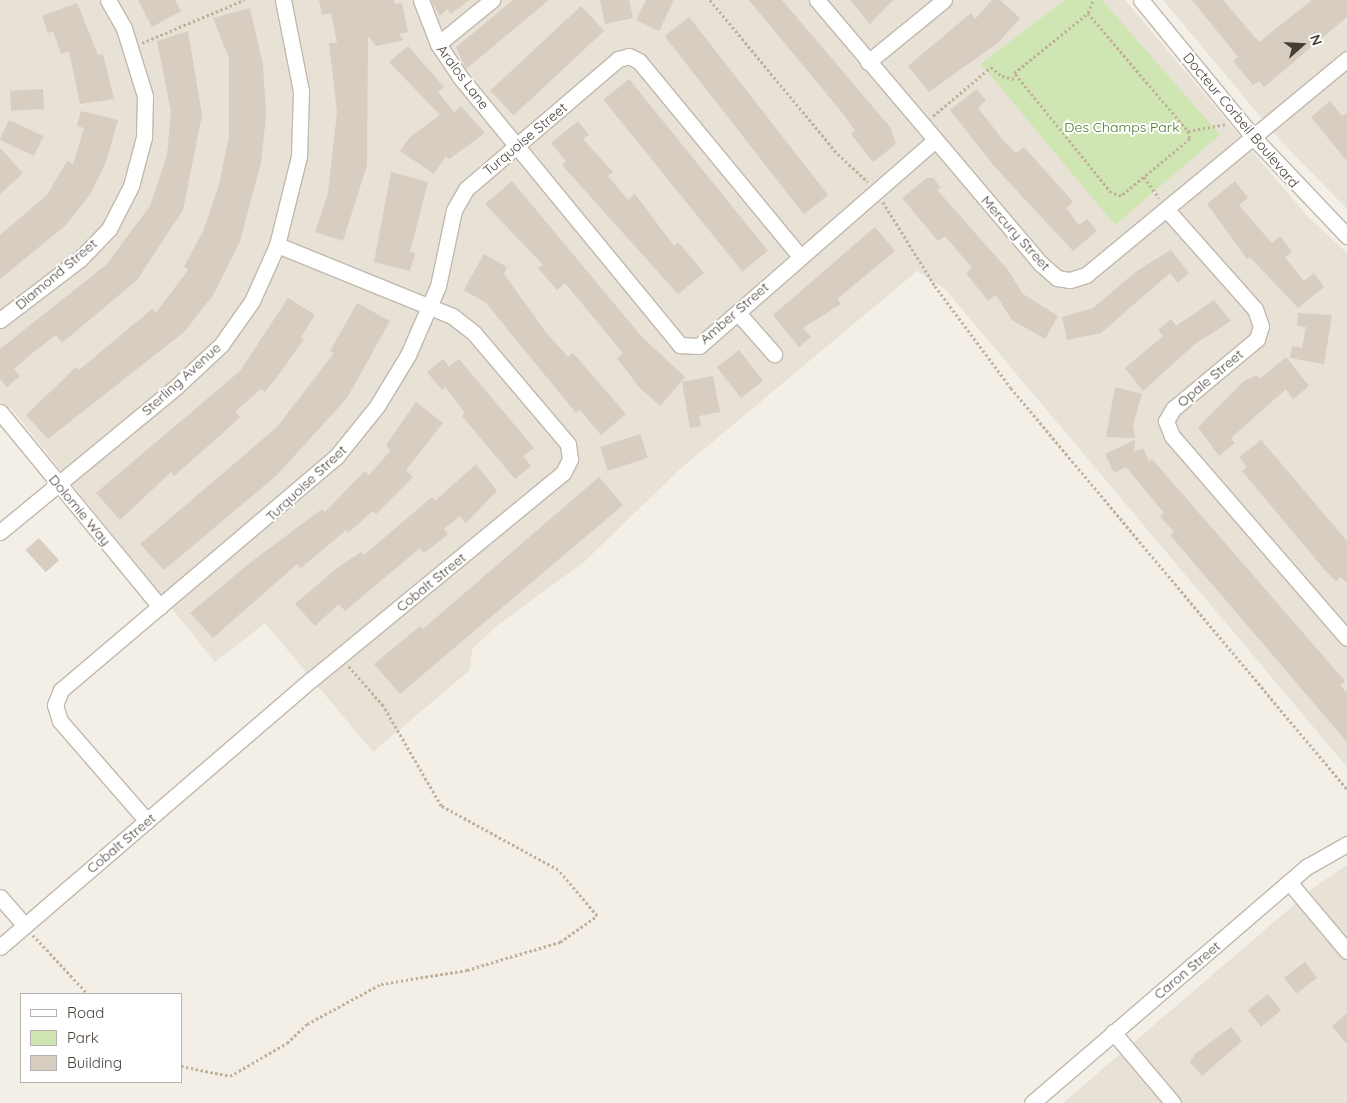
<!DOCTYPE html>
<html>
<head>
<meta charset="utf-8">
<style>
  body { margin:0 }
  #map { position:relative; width:1347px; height:1103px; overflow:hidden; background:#f3efe7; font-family:Quicksand,sans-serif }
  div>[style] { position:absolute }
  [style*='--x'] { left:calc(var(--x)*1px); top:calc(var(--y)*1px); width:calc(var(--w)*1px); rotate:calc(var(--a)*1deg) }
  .residential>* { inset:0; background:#e7e1d6 }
  .green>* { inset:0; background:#d0e6b2 }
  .building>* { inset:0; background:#d7cdc0; transform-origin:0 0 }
  .path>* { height:2.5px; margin-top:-1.25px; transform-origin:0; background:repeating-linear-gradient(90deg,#bfb19c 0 2.5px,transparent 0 5px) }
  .roads { filter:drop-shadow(1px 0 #c1b9ad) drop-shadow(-1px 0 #c1b9ad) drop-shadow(0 1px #c1b9ad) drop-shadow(0 -1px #c1b9ad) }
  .minor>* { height:15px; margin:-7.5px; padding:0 7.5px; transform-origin:7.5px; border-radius:7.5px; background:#fff }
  span { translate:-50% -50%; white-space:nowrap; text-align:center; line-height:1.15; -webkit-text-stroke:4px #fff; paint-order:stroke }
  .street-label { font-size:14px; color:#463f36 }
  .park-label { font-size:14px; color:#4a752c }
  .legend { position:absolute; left:20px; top:993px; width:162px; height:90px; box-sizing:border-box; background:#fff; border:1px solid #b5b2af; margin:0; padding:6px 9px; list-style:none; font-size:15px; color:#463f36 }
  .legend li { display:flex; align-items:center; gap:10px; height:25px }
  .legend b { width:25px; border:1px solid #b5b2af }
  .north { position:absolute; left:1277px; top:20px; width:50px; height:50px; -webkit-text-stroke:4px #fff; paint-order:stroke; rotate:71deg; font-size:14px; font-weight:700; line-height:20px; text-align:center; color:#463f36 }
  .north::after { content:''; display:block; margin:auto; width:18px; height:22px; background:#463f36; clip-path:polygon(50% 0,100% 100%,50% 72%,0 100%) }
</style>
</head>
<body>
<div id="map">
  <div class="residential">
    <i style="clip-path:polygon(0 0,1125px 0,1307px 216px,1347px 253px,1347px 767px,945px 289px,917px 271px,679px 470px,584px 562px,499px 624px,472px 649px,470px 670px,373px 752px,265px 623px,215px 662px,10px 407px,0 416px)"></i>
    <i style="clip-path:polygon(1163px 0,1347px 0,1347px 209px,1280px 140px)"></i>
    <i style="clip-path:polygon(1347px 865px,1347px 1103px,1063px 1103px,1316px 886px)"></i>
  </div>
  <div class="green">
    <i style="clip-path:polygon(1065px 0,1102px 0,1220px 135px,1115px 225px,981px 64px)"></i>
  </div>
  <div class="building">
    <i style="clip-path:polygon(138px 0,175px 0,181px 11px,152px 27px)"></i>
    <i style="clip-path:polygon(319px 0,394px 0,395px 4px,402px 3px,408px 32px,399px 34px,404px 40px,376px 46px,368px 36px,367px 165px,343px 241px,315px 232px,328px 193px,337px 112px,329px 43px,337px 43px,331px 13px,322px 15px)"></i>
    <i style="clip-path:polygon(431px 0,469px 0,451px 14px,447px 9px,440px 16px)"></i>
    <i style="clip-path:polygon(513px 0,549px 0,466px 69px,456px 47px)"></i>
    <i style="clip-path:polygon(600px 0,629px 0,633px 18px,605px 24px)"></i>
    <i style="clip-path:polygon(646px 0,674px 0,659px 31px,636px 20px)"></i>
    <i style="clip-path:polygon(749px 0,782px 0,890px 127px,896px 144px,873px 162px,851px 134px,855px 131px,844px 115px)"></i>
    <i style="clip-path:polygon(850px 0,893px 0,870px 24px)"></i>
    <i style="clip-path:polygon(992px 0,1000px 0,1020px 18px,999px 42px,929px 92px,908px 66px,971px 13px,975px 19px)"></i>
    <i style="clip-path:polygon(1192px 0,1223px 0,1259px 42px,1312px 0,1347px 0,1347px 17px,1264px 87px,1259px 81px,1253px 85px,1233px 61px,1238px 57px)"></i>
    <i style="clip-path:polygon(77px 3px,98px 55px,103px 54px,114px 99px,80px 104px,69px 51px,61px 54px,53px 31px,48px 33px,42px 16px)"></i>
    <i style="left:581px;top:6px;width:34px;height:124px;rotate:47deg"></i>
    <i style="clip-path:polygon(250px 8px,263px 65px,266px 116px,261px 163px,240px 241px,214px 294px,184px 332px,48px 439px,26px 415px,76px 367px,79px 370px,152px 309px,156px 313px,188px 270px,184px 267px,204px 229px,219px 185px,229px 137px,229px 58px,213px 18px)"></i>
    <i style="left:689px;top:17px;width:226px;height:31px;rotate:52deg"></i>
    <i style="clip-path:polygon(188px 31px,202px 115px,183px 210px,137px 280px,62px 343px,56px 335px,36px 350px,14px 369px,20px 376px,7px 387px,0 379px,0 349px,107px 264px,150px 206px,167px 155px,171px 112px,157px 41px)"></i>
    <i style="clip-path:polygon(408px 46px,444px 87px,438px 92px,454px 112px,461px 106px,485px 133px,449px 159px,446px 156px,434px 174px,400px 151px,410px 137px,440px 115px,389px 62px)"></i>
    <i style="left:629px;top:79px;width:221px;height:33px;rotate:51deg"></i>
    <i style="left:43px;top:89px;width:20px;height:33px;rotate:87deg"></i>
    <i style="clip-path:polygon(977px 89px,986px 101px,978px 108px,1003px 140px,1016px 153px,1024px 147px,1073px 202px,1066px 208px,1079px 225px,1087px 219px,1097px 231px,1073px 251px,994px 166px,950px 110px)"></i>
    <i style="clip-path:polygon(1330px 101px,1342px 116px,1347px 113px,1347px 161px,1311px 117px)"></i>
    <i style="clip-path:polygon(81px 111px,118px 120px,106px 162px,91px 193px,66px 225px,0 279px,0 235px,47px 195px,67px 161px,73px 164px,84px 128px,77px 126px)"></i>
    <i style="left:9px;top:120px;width:38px;height:22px;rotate:25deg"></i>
    <i style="clip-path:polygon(578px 121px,589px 135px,583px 139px,613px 172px,608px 176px,628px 200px,635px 194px,674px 246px,678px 242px,704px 273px,678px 294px,562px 165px,566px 161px,551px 143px)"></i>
    <i style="clip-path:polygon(0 148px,23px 173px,0 194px)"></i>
    <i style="clip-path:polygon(391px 172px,428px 182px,410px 252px,415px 253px,410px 271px,374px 262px)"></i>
    <i style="clip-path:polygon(927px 178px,933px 178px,941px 188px,937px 190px,1008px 270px,1023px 294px,1058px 316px,1045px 339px,1012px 320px,996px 295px,988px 301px,966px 273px,972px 268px,945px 236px,938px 241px,902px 198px)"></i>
    <i style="clip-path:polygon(512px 181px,642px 337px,685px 377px,660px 406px,639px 387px,617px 358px,623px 353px,565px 283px,557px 290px,538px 268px,543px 265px,485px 204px)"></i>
    <i style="clip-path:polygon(1235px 181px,1248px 198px,1239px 205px,1256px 225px,1272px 243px,1280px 236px,1292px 252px,1285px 257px,1304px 281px,1314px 273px,1324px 287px,1298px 308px,1250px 257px,1247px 259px,1207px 204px)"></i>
    <i style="clip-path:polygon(875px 227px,895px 251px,837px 299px,841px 304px,803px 328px,811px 337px,799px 347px,773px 315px)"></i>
    <i style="clip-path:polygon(1171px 250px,1189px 273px,1178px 283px,1170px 273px,1101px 333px,1067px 340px,1062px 317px,1093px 308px,1138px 270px)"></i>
    <i style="clip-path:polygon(484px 254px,507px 267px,504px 274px,545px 331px,568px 357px,573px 353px,626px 414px,601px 435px,580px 410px,576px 413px,486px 303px,464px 290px)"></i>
    <i style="clip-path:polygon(288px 298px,315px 315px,301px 337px,304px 339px,279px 374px,265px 392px,261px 389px,235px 412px,240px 417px,224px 432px,174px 476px,171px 472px,120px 520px,96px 493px,240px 371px)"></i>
    <i style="clip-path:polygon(1214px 300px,1231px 321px,1195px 344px,1143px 391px,1125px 368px,1163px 336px,1158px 330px,1171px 319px,1176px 326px)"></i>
    <i style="clip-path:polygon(357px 303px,390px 321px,347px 398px,276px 476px,164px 570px,140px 544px,277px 427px,334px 353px,330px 351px)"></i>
    <i style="clip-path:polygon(1298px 313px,1332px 315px,1324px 364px,1290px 358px,1292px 346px,1302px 348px,1306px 327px,1297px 326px)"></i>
    <i style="left:739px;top:350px;width:39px;height:28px;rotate:52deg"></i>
    <i style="clip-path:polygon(1286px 357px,1309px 386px,1293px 399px,1286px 389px,1231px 438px,1235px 443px,1219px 456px,1198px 427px,1244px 381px,1257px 375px,1260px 379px)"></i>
    <i style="clip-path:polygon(443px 359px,449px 367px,459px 359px,534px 448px,523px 456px,531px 466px,515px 479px,462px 416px,465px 413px,445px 387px,442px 390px,427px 372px)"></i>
    <i style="clip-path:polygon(713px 376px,720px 412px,699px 416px,701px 426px,690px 428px,682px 382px)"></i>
    <i style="clip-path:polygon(1115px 387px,1142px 394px,1133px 425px,1135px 438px,1106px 437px)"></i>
    <i style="clip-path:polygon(416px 402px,443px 423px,406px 470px,413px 477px,376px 514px,373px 511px,348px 533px,346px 530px,301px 568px,297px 564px,213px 638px,190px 613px,251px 562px,322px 509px,325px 512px,365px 471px,369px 475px,391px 450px,386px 445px)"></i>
    <i style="left:640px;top:434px;width:25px;height:42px;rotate:72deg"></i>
    <i style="clip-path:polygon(1135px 440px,1134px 452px,1143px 448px,1149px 461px,1152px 459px,1345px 681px,1340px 685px,1347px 693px,1347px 742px,1170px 535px,1174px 532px,1160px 516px,1164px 513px,1126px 467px,1114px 473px,1105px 454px)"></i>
    <i style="clip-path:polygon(1261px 440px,1347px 541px,1347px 583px,1341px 577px,1336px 581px,1323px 568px,1242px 471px,1247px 467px,1239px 457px)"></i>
    <i style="clip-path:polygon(476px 464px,497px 491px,466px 523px,460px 516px,444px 529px,448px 534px,437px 543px,424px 553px,420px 548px,345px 611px,339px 604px,315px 626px,295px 604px,337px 568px,361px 552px,364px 555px,432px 497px,435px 501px)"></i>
    <i style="clip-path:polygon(599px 477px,623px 505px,400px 694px,374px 664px,420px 626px,423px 629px)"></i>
    <i style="left:39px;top:538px;width:30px;height:18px;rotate:48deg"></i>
    <i style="left:1305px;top:962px;width:20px;height:26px;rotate:53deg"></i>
    <i style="left:1268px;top:994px;width:21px;height:26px;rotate:51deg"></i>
    <i style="clip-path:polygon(1347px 1013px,1347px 1044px,1332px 1026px)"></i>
    <i style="clip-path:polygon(1231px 1027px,1242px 1041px,1202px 1076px,1190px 1062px,1195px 1054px)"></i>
  </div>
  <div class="path">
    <i style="--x:710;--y:0;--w:200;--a:50.3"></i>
    <i style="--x:838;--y:154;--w:41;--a:43"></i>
    <i style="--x:1088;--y:13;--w:155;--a:49.7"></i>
    <i style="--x:1188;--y:131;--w:8;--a:76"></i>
    <i style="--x:1190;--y:139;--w:89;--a:140.4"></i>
    <i style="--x:1121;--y:196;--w:10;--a:-163"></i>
    <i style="--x:1111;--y:193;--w:154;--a:-128.9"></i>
    <i style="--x:1014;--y:73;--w:95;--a:-39"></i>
    <i style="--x:1088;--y:13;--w:14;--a:-69"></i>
    <i style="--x:142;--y:43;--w:111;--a:-22.9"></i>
    <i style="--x:933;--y:116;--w:76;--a:-40.2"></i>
    <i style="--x:991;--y:67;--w:14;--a:39"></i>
    <i style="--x:1002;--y:76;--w:13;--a:13"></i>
    <i style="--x:1188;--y:131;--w:39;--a:-10"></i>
    <i style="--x:1144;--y:177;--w:26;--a:54"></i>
    <i style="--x:883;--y:202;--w:99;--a:58.2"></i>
    <i style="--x:935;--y:286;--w:127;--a:53.3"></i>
    <i style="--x:1011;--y:388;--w:523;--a:50.04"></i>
    <i style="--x:33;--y:935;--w:81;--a:47"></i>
    <i style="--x:181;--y:1066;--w:50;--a:11.5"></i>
    <i style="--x:230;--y:1076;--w:66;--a:-30.1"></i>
    <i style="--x:287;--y:1043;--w:28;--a:-44"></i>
    <i style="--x:307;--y:1024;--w:84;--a:-28.4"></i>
    <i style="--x:381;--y:984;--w:87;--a:-9.2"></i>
    <i style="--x:467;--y:970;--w:97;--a:-16.8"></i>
    <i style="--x:560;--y:942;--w:45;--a:-35.1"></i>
    <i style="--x:597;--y:916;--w:60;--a:-130.3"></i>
    <i style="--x:558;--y:870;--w:133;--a:-151.3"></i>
    <i style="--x:441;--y:806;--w:116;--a:-120.1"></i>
    <i style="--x:383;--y:706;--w:55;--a:-131.3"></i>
  </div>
  <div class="roads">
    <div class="minor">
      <i style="--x:421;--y:0;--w:47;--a:68.9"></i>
      <i style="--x:438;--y:44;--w:40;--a:56"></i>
      <i style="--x:460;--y:77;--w:347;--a:50.6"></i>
      <i style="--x:680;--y:345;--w:19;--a:3"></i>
      <i style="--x:699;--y:346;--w:312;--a:-41.1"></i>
      <i style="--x:817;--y:0;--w:346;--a:49.7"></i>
      <i style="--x:1041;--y:264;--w:21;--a:41"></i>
      <i style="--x:1057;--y:278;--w:13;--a:9"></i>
      <i style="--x:1070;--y:280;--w:17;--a:-17"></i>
      <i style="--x:1086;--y:275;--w:339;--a:-39.6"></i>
      <i style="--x:1141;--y:0;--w:177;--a:50.7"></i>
      <i style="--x:1253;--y:137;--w:137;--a:46.5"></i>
      <i style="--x:438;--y:44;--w:70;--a:-39.2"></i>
      <i style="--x:868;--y:62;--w:98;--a:-39.2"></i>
      <i style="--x:1167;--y:210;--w:132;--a:48.4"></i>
      <i style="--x:1255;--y:309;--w:18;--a:71"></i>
      <i style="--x:1261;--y:326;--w:14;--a:107"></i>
      <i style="--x:1257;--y:339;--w:109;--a:140.2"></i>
      <i style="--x:1173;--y:409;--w:14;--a:120"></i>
      <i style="--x:1166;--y:421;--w:16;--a:68"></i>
      <i style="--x:1172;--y:436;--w:267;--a:49.1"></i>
      <i style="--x:738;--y:313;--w:55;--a:48.7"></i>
      <i style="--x:0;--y:320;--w:101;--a:-37.3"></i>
      <i style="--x:80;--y:259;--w:42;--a:-46"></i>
      <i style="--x:109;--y:229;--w:48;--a:-62.9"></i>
      <i style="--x:131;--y:186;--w:51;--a:-75.1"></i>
      <i style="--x:144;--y:137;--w:41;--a:-88.6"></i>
      <i style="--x:145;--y:96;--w:71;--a:-107.2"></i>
      <i style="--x:124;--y:28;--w:32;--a:-120"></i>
      <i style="--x:0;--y:412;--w:252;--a:50.6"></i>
      <i style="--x:0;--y:532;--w:229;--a:-39.5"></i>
      <i style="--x:177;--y:386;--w:60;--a:-43"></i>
      <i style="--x:221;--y:345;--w:54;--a:-54.8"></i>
      <i style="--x:252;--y:301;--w:61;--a:-65.9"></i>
      <i style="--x:277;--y:245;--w:92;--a:-76.1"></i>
      <i style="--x:299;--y:156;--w:65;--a:-88.2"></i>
      <i style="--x:301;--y:91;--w:93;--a:-101.2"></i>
      <i style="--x:147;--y:821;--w:133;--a:-131"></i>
      <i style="--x:60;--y:721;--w:17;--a:-107"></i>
      <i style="--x:55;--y:705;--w:16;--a:-68"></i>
      <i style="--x:61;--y:690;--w:360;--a:-40.3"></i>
      <i style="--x:336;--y:457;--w:65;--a:-51.2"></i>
      <i style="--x:377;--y:406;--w:60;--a:-58.7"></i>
      <i style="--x:408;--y:355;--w:75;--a:-66.5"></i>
      <i style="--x:438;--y:286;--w:78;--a:-78.1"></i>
      <i style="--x:454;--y:210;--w:24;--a:-60"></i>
      <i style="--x:466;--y:189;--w:200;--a:-40.5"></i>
      <i style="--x:618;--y:59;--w:11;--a:-15"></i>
      <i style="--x:629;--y:56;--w:11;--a:27"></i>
      <i style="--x:639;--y:61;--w:251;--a:50.5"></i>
      <i style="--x:1289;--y:882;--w:90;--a:50"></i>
      <i style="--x:0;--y:897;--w:37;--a:49"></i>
      <i style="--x:0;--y:947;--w:411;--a:-40.7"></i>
      <i style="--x:312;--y:679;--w:325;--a:-39.4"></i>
      <i style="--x:563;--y:473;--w:16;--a:-63"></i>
      <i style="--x:570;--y:459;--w:15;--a:-98"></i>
      <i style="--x:568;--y:444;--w:145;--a:-130.3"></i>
      <i style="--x:474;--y:333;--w:28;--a:-142"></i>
      <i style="--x:452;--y:316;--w:189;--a:-157.9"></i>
      <i style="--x:1113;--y:1032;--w:93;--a:49.8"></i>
      <i style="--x:1032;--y:1103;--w:364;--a:-40.7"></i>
      <i style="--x:1308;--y:866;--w:45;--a:-29.4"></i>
    </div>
  </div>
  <div class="street-label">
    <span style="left:463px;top:77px;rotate:53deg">Aralos Lane</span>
    <span style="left:1241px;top:120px;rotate:50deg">Docteur Corbeil Boulevard</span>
    <span style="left:525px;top:139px;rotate:-40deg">Turquoise Street</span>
    <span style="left:1016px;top:233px;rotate:48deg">Mercury Street</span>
    <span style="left:56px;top:274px;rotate:-40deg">Diamond Street</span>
    <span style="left:734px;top:313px;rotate:-41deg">Amber Street</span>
    <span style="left:1210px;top:378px;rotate:-40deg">Opale Street</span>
    <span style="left:181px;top:379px;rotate:-42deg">Sterling Avenue</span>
    <span style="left:306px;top:483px;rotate:-43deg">Turquoise Street</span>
    <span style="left:80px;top:510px;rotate:50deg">Dolomie Way</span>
    <span style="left:431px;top:582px;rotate:-39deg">Cobalt Street</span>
    <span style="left:121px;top:843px;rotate:-40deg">Cobalt Street</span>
    <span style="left:1187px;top:970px;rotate:-40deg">Caron Street</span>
  </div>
  <div class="park-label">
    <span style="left:1122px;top:127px">Des Champs Park</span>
  </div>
  <ul class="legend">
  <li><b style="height:6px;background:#fff"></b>Road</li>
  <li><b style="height:14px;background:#d0e6b2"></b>Park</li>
  <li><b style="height:14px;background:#d7cdc0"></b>Building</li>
  </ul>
  <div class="north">N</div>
</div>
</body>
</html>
